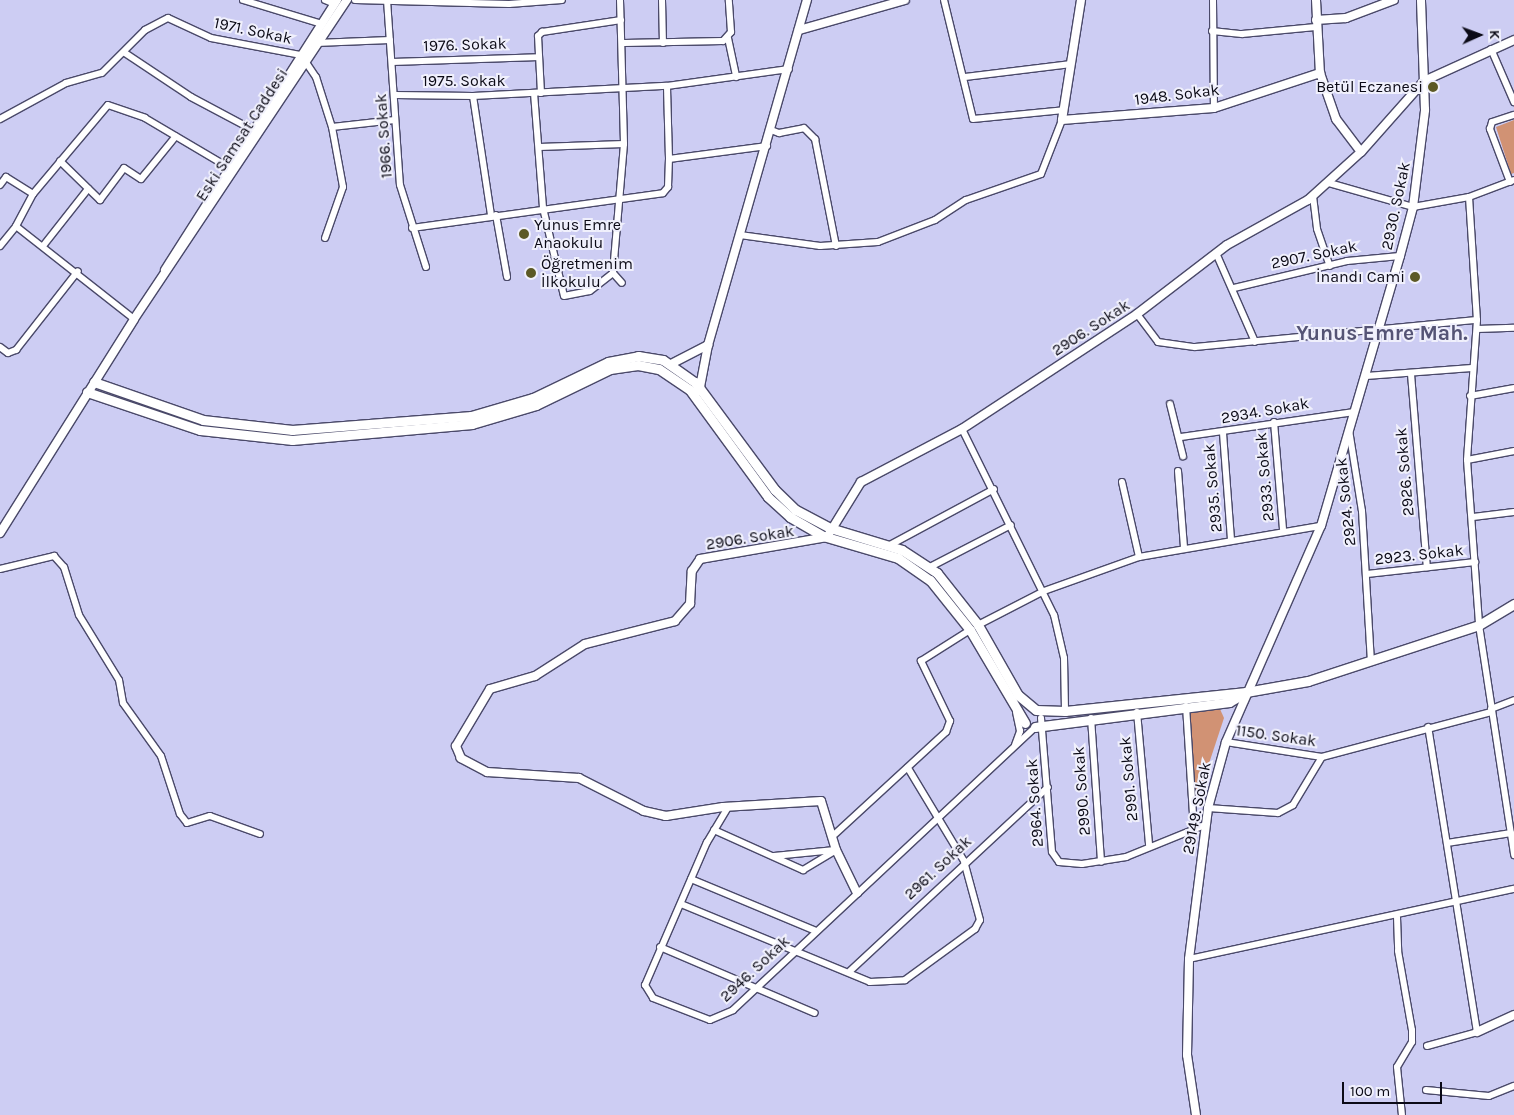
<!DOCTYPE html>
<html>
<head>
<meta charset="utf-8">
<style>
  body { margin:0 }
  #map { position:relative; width:1514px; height:1115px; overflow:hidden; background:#cdcdf3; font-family:Karla,sans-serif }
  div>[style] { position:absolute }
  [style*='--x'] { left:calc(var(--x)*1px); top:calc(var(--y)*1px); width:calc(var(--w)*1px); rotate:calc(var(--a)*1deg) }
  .green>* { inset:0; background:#d19274 }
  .roads { filter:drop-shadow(1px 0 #4a4969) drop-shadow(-1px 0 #4a4969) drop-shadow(0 1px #4a4969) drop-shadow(0 -1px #4a4969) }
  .minor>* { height:6px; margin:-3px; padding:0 3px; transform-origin:3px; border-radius:3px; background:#fff }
  .tertiary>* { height:8px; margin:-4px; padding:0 4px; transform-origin:4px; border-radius:4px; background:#fff }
  .secondary>* { height:9px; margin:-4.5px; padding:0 4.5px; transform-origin:4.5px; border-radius:4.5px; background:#fff }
  .dots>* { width:14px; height:14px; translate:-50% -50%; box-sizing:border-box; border:2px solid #f0f0fc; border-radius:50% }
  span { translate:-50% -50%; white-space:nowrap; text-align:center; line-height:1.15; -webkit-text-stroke:4px #f0f0fc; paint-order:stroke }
  .street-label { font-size:16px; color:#0b0a16 }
  .poi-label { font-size:16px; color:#0b0a16 }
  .right { translate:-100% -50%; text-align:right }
  .left { translate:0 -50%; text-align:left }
  .district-label { font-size:21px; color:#555475; font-weight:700 }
  .north { position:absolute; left:1454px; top:10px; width:50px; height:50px; -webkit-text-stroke:4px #f0f0fc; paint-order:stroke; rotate:88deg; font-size:14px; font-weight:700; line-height:20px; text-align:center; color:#0b0a16 }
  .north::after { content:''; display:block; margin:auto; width:18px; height:22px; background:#0b0a16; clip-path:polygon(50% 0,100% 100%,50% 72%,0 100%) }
  .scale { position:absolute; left:1342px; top:1082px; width:100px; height:22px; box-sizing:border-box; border:2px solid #0b0a16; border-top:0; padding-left:6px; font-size:15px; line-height:18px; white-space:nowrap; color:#0b0a16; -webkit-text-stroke:4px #f0f0fc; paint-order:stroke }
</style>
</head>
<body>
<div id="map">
  <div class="green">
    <i style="clip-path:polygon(1514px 120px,1514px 173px,1511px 174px,1496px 127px)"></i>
    <i style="clip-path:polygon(1220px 709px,1224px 718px,1195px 806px,1190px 713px)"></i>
  </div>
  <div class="roads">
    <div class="minor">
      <i style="--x:243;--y:0;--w:83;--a:16.9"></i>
      <i style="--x:325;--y:0;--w:11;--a:22"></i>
      <i style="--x:355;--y:0;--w:154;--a:1.5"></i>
      <i style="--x:509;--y:4;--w:53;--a:-4.3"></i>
      <i style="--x:387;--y:0;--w:185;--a:86"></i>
      <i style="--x:400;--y:185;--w:86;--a:72.4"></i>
      <i style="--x:620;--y:0;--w:144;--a:88.4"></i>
      <i style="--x:624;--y:144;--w:129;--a:94.9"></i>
      <i style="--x:613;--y:273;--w:13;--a:48"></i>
      <i style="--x:662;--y:0;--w:43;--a:88.7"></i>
      <i style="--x:944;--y:0;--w:122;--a:76.3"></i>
      <i style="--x:973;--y:119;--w:91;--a:-5.6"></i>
      <i style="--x:1213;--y:0;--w:108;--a:89.5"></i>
      <i style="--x:1212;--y:31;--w:30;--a:6"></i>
      <i style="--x:1242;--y:34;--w:74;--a:-5.4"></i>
      <i style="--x:728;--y:38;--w:40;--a:78"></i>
      <i style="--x:316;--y:43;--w:74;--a:-2.3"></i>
      <i style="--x:624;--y:43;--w:99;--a:-1.2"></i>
      <i style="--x:723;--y:41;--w:12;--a:-48"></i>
      <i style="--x:731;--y:32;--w:32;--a:-94"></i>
      <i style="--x:1491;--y:49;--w:58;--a:66.5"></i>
      <i style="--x:125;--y:53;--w:79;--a:33.7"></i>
      <i style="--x:191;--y:97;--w:70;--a:28"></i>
      <i style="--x:392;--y:62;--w:147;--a:-1.9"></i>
      <i style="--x:965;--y:77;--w:107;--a:-7"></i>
      <i style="--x:534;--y:93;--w:115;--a:85.5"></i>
      <i style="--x:543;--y:208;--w:90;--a:76.6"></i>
      <i style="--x:564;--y:296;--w:26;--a:-11"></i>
      <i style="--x:590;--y:291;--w:29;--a:-38"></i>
      <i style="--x:541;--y:93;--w:57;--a:-93"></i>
      <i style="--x:538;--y:36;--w:6;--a:-45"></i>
      <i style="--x:542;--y:32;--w:80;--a:-8.6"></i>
      <i style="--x:395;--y:95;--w:78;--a:0.7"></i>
      <i style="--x:473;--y:96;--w:194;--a:-3"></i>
      <i style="--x:667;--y:86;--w:123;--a:-7.9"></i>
      <i style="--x:473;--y:96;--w:120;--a:81.4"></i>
      <i style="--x:0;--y:119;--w:75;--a:-28.6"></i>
      <i style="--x:66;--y:83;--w:37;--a:-16"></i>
      <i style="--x:102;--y:73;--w:61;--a:-45"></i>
      <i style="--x:145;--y:30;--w:26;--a:-28"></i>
      <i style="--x:168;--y:18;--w:47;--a:24.9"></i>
      <i style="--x:211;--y:38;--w:92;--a:10.7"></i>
      <i style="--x:301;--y:55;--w:27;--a:56"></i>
      <i style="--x:316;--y:77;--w:52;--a:72.3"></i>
      <i style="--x:332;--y:127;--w:61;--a:79.6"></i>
      <i style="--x:343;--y:187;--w:54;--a:109.4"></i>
      <i style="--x:332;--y:127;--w:63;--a:-6.3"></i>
      <i style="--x:771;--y:130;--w:9;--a:21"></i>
      <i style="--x:779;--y:133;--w:25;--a:-11"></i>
      <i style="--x:804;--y:128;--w:16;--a:45"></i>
      <i style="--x:815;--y:139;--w:109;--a:78.9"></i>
      <i style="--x:539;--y:147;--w:85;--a:-2"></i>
      <i style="--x:669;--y:159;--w:99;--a:-7.6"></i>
      <i style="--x:60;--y:161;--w:56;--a:44.3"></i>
      <i style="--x:100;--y:200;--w:40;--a:-53"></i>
      <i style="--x:124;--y:168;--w:20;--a:33"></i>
      <i style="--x:141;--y:179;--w:55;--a:-50.9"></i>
      <i style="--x:1510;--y:182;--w:57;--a:-110.7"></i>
      <i style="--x:1490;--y:129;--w:7;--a:-74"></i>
      <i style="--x:1492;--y:122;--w:23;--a:-18"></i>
      <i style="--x:1329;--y:183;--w:87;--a:15.9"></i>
      <i style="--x:1413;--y:207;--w:57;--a:-10.1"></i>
      <i style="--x:1469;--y:197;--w:48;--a:-20.7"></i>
      <i style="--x:0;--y:185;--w:10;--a:-53"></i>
      <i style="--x:6;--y:177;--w:32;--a:32"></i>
      <i style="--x:1313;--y:196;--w:33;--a:83"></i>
      <i style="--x:1317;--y:229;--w:39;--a:71"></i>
      <i style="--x:1469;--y:197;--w:123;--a:86.3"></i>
      <i style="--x:1477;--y:320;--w:140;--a:94.1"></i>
      <i style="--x:1467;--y:460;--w:165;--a:85.8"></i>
      <i style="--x:1479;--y:625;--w:233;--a:81.3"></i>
      <i style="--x:496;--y:215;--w:63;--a:79.9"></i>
      <i style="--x:412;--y:228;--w:253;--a:-7.9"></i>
      <i style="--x:663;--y:193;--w:8;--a:-50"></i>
      <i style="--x:668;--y:187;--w:28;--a:-88"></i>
      <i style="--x:669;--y:159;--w:73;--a:-91.6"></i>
      <i style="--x:740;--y:235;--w:81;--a:7.8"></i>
      <i style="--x:820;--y:246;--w:58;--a:-3.9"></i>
      <i style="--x:878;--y:242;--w:61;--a:-21.1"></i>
      <i style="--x:935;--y:220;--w:37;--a:-33"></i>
      <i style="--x:966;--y:200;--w:79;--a:-19.1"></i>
      <i style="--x:1041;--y:174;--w:58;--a:-68.7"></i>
      <i style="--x:0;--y:246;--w:26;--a:-51"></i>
      <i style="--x:43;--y:246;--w:73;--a:-51.7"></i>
      <i style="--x:1216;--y:253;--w:97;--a:66.3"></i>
      <i style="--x:1234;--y:288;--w:116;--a:-13.4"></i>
      <i style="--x:1347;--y:261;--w:53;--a:-5.4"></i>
      <i style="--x:1137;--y:314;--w:35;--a:53"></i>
      <i style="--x:1158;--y:342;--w:37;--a:8"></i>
      <i style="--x:1195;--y:347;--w:283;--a:-5.5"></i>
      <i style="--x:134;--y:319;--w:150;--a:-141.8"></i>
      <i style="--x:16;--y:226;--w:36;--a:-62"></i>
      <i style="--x:33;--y:194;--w:116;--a:-49.9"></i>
      <i style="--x:108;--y:105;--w:39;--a:19"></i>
      <i style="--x:145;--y:118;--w:96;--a:30.6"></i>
      <i style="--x:1477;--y:329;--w:37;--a:-2"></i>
      <i style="--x:0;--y:347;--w:10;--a:37"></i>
      <i style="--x:8;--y:353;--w:9;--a:-21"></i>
      <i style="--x:16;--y:350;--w:100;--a:-51.9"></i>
      <i style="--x:1411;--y:374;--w:194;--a:85.3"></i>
      <i style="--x:1366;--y:376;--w:106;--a:-4.3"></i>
      <i style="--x:1470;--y:396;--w:45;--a:-10.3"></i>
      <i style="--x:1170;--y:404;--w:54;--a:76"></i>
      <i style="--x:1274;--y:422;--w:107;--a:85.2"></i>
      <i style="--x:962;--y:429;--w:208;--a:63.7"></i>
      <i style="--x:1054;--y:615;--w:44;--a:76.9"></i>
      <i style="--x:1064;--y:658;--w:53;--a:88.9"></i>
      <i style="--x:1349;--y:430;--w:82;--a:80.9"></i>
      <i style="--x:1362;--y:511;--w:151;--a:86.6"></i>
      <i style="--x:1223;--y:433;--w:107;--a:85.7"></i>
      <i style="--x:1181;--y:437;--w:175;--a:-8.2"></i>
      <i style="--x:1467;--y:460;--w:48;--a:-10.8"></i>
      <i style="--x:1178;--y:471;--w:76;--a:85.5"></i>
      <i style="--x:1122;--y:482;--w:77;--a:77.2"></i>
      <i style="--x:1473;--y:517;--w:41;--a:-7"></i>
      <i style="--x:890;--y:545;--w:118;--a:-28.3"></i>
      <i style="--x:930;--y:567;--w:91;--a:-27.4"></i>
      <i style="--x:0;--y:569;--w:56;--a:-13.5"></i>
      <i style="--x:54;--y:556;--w:15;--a:48"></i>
      <i style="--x:64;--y:567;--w:50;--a:72.6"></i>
      <i style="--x:79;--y:615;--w:76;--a:58.4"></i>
      <i style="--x:119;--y:680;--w:23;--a:80"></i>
      <i style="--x:123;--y:703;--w:65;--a:54.4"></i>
      <i style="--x:161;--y:756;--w:61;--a:71.9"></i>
      <i style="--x:180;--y:814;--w:11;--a:52"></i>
      <i style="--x:187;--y:823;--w:24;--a:-17"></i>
      <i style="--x:210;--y:816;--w:53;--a:19.8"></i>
      <i style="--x:1367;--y:574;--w:109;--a:-6.3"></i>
      <i style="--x:978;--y:625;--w:74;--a:-27.3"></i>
      <i style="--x:1044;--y:591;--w:101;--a:-19.7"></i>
      <i style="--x:1139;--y:557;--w:185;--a:-9.7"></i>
      <i style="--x:1186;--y:706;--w:124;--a:86.3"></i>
      <i style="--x:1491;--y:709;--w:25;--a:-21"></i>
      <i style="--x:1137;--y:712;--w:134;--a:84.8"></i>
      <i style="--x:1041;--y:718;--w:134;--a:85.3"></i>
      <i style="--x:1052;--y:852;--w:12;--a:55"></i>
      <i style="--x:1059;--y:862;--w:23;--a:5"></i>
      <i style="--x:1082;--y:864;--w:45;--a:-9"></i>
      <i style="--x:1126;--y:857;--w:85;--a:-22.1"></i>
      <i style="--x:1091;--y:718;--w:144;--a:86"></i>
      <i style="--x:1226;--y:742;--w:97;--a:8.9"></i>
      <i style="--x:1015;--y:745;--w:15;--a:-70"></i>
      <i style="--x:1020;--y:731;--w:19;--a:-102"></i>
      <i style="--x:1208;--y:808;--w:70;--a:4.1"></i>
      <i style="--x:1278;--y:813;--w:17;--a:-28"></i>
      <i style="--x:1293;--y:805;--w:56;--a:-58.9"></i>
      <i style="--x:1322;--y:757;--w:175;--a:-14.9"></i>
      <i style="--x:727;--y:809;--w:39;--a:121"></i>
      <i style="--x:707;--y:842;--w:156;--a:113.4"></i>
      <i style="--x:645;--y:985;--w:15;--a:58"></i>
      <i style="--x:653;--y:998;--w:61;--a:21.1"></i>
      <i style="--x:710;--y:1020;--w:25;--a:-23"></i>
      <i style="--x:733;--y:1010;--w:414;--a:-43.1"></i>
      <i style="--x:714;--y:830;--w:98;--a:24.2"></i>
      <i style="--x:803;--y:870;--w:39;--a:-31"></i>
      <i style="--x:835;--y:834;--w:151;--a:-42.6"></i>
      <i style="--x:946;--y:732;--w:12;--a:-70"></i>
      <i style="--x:950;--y:721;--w:67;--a:-115.8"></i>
      <i style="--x:921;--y:661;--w:58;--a:-32.3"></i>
      <i style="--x:1447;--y:843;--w:65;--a:-8.9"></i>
      <i style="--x:774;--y:856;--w:61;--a:-5.6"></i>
      <i style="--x:691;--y:879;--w:135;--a:22.6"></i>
      <i style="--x:681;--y:904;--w:204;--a:22.4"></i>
      <i style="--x:870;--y:982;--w:35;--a:-3"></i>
      <i style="--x:905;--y:980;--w:87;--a:-36.1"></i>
      <i style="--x:975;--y:929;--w:10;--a:-61"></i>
      <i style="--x:980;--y:920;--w:61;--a:-105.2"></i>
      <i style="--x:964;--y:861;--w:109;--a:-121.1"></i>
      <i style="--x:1397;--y:917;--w:34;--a:88"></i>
      <i style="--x:1398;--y:951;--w:80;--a:80"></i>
      <i style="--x:1412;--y:1030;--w:12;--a:90"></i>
      <i style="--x:1412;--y:1042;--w:29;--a:121"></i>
      <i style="--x:1397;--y:1067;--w:48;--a:84.1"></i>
      <i style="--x:660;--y:947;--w:168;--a:23.1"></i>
      <i style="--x:1189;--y:959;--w:332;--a:-12.2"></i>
      <i style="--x:850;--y:971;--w:270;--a:-42.9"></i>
      <i style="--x:1427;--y:1046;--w:52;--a:-15.6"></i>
      <i style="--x:1477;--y:1032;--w:309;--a:-99.1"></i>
      <i style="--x:1426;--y:1090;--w:63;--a:5.4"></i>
      <i style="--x:1489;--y:1096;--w:27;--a:-22"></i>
    </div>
    <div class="tertiary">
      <i style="--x:1081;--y:0;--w:121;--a:99"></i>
      <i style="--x:1062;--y:120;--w:152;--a:-4.5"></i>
      <i style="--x:1214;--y:108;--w:112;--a:-18.3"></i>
      <i style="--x:1316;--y:0;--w:73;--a:86.9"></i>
      <i style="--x:1320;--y:73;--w:49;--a:70.8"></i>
      <i style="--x:1336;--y:119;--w:41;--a:52.9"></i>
      <i style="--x:1316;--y:20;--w:30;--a:-4"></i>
      <i style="--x:1346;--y:18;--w:51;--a:-20.6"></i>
      <i style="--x:799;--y:30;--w:110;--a:-15.8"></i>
      <i style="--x:165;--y:270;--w:320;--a:-57.5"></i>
      <i style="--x:671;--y:364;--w:42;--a:-27.2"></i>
      <i style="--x:694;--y:395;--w:10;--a:-53"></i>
      <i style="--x:700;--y:387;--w:43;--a:-79.2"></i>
      <i style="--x:708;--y:345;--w:359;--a:-74"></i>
      <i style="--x:0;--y:533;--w:252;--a:-57.9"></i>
      <i style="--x:134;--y:319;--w:384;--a:-56.3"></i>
      <i style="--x:857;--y:893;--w:48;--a:-116"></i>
      <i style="--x:836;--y:850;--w:51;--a:-107"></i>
      <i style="--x:821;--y:801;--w:98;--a:176.5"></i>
      <i style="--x:723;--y:807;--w:58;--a:171"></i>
      <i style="--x:666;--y:816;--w:23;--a:-167"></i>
      <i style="--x:644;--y:811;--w:73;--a:-153.1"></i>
      <i style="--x:579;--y:778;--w:92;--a:-176.3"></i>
      <i style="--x:487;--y:772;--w:30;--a:-152"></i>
      <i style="--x:461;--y:758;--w:13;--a:-113"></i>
      <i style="--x:456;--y:746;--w:66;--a:-59.2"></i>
      <i style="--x:490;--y:689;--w:47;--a:-16.1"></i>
      <i style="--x:535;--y:676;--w:59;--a:-32.6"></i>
      <i style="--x:585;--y:644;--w:93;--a:-14.3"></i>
      <i style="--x:675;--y:621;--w:23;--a:-49"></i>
      <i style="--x:690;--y:604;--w:33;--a:-87"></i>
      <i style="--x:692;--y:571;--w:14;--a:-56"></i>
      <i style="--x:700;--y:559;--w:129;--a:-9.8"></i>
      <i style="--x:827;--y:537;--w:65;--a:-58.3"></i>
      <i style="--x:861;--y:482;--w:114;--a:-27.7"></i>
      <i style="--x:962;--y:429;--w:209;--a:-33.3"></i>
      <i style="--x:1137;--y:314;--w:113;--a:-37.5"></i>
      <i style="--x:1227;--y:245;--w:93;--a:-29.1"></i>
      <i style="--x:1308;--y:200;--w:72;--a:-42.2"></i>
      <i style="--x:1361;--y:152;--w:95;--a:-48.4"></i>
      <i style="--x:1424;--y:81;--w:99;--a:-24.5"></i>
      <i style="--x:1477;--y:1032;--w:41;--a:-24.7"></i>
      <i style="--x:1196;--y:1115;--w:61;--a:-98.5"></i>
      <i style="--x:1187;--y:1055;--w:96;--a:-88.8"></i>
      <i style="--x:1189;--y:959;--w:152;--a:-82.8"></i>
      <i style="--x:1208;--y:808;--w:68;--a:-74.7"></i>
      <i style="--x:1226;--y:742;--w:236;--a:-66.3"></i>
      <i style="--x:1321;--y:526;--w:281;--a:-73.7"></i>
      <i style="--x:1400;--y:256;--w:51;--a:-75.1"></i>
      <i style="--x:1413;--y:207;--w:98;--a:-82.9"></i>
      <i style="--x:1425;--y:110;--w:110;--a:-92.1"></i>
    </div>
    <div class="secondary">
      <i style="--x:94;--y:382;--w:115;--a:19.2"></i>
      <i style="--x:203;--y:420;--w:90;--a:6.4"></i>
      <i style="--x:292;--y:430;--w:180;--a:-4.5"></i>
      <i style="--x:471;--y:416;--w:65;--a:-16.2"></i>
      <i style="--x:533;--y:398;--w:83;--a:-25.6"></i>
      <i style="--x:608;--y:362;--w:31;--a:-11"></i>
      <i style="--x:638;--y:356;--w:25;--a:9"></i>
      <i style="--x:663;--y:360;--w:39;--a:35"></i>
      <i style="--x:695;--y:382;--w:134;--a:53.5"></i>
      <i style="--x:775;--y:490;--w:29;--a:44"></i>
      <i style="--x:796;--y:510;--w:38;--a:28"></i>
      <i style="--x:830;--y:528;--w:75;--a:17"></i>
      <i style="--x:902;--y:550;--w:42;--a:33.3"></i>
      <i style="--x:937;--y:573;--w:66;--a:51.7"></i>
      <i style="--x:978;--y:625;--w:81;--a:60.3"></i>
      <i style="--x:1018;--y:695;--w:23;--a:40"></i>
      <i style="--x:1036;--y:710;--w:29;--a:2"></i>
      <i style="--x:1065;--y:711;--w:182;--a:-6"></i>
      <i style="--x:1246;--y:692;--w:63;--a:-10.1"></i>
      <i style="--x:1308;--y:681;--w:180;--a:-18.1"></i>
      <i style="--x:1479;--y:625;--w:41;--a:-31"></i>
      <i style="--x:87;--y:392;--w:119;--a:18.6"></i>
      <i style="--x:200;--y:430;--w:93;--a:6.2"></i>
      <i style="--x:292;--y:440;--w:181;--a:-5.1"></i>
      <i style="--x:472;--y:424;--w:67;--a:-16.5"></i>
      <i style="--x:536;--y:405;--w:82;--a:-25.9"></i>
      <i style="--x:610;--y:369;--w:28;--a:-8"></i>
      <i style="--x:638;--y:365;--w:21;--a:11"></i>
      <i style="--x:659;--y:369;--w:37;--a:34"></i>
      <i style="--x:690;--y:390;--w:132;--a:53.9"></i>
      <i style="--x:768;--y:497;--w:30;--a:42"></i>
      <i style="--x:790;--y:517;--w:38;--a:30"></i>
      <i style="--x:823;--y:536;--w:78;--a:16.3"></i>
      <i style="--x:898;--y:558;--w:39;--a:35"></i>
      <i style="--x:930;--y:580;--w:64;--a:51.3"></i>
      <i style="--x:970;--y:630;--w:108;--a:59.4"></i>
      <i style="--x:1035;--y:727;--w:196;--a:-7.3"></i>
      <i style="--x:1229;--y:702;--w:20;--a:-30"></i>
    </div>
  </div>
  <div class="dots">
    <i style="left:1433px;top:87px;background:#5c5925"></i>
    <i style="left:524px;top:234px;background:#5c5925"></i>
    <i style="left:531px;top:273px;background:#5c5925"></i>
    <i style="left:1415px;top:277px;background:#5c5925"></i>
  </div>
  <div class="street-label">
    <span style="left:253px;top:31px;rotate:12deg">1971. Sokak</span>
    <span style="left:465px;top:45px;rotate:-2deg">1976. Sokak</span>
    <span style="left:464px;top:81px">1975. Sokak</span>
    <span style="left:1177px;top:95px;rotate:-7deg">1948. Sokak</span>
    <span style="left:242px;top:135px;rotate:-57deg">Eski Samsat Caddesi</span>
    <span style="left:384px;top:136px;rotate:-94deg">1966. Sokak</span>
    <span style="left:1396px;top:206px;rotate:-78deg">2930. Sokak</span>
    <span style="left:1314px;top:255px;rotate:-12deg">2907. Sokak</span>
    <span style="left:1091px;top:328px;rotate:-33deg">2906. Sokak</span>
    <span style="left:1265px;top:411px;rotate:-10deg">2934. Sokak</span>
    <span style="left:1405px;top:472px;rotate:-95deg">2926. Sokak</span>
    <span style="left:1265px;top:477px;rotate:-95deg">2933. Sokak</span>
    <span style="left:1213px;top:488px;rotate:-95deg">2935. Sokak</span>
    <span style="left:1346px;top:502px;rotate:-96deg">2924. Sokak</span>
    <span style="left:750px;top:538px;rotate:-9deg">2906. Sokak</span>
    <span style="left:1419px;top:555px;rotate:-6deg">2923. Sokak</span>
    <span style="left:1276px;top:736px;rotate:8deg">1150. Sokak</span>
    <span style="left:1129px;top:779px;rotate:-95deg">2991. Sokak</span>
    <span style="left:1082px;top:791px;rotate:-94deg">2990. Sokak</span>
    <span style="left:1035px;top:803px;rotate:-94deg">2964. Sokak</span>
    <span style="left:1197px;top:808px;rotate:-79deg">29149. Sokak</span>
    <span style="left:938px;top:868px;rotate:-43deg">2961. Sokak</span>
    <span style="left:755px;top:969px;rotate:-43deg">2946. Sokak</span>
  </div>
  <div class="poi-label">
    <span class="right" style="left:1423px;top:87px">Betül Eczanesi</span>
    <span class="left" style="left:534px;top:234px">Yunus Emre<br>Anaokulu</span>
    <span class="left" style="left:541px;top:273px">Öğretmenim<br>İlkokulu</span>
    <span class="right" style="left:1405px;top:277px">İnandı Cami</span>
  </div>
  <div class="district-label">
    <span style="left:1382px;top:333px">Yunus Emre Mah.</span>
  </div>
  <div class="north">K</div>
  <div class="scale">100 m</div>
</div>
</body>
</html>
